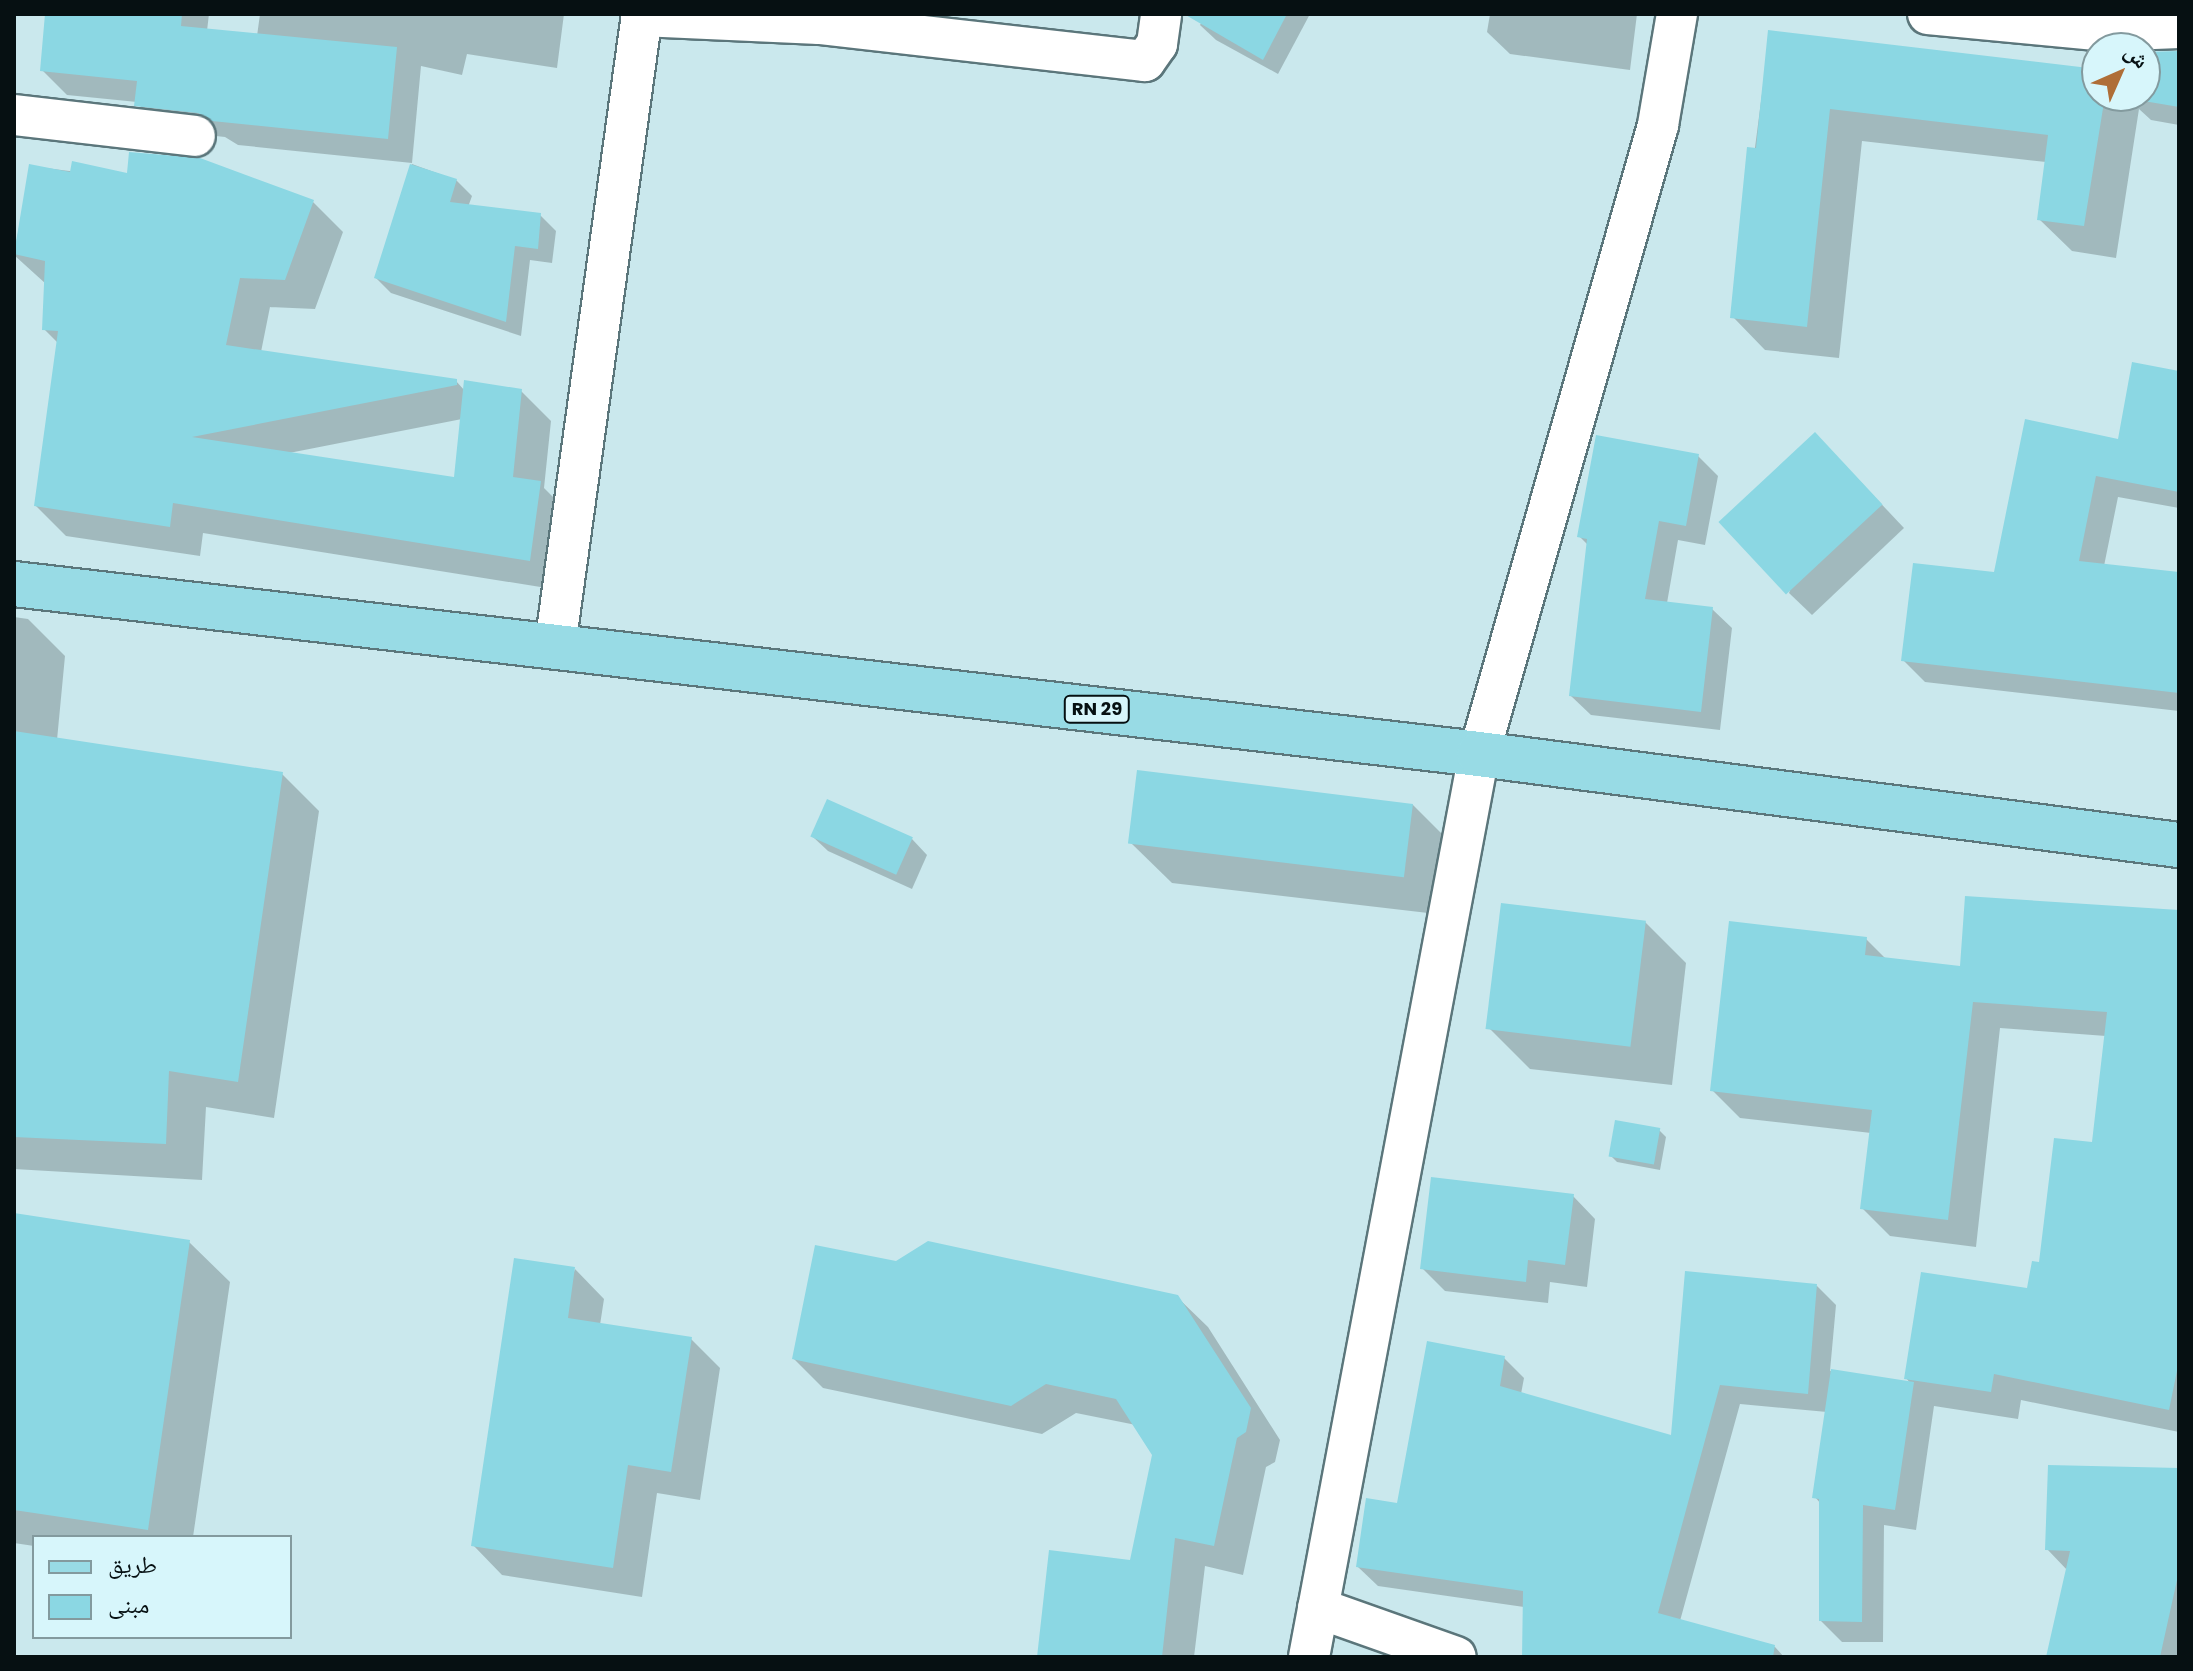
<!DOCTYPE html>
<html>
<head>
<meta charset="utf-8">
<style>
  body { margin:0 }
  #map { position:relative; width:2193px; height:1671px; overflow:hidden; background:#cae8ed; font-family:Poppins,"Noto Naskh Arabic",sans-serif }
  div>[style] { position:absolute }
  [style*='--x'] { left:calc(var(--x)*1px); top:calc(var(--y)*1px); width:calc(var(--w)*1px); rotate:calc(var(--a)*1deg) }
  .shadow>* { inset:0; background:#0003 }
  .building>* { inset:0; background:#8bd7e3; transform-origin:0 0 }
  .roads { filter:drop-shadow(2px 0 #5b767b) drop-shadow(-2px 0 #5b767b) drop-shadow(0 2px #5b767b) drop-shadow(0 -2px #5b767b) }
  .street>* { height:40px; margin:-20px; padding:0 20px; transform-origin:20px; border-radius:20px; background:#fff }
  .primary>* { height:44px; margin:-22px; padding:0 22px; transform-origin:22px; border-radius:22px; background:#98dbe5 }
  span { translate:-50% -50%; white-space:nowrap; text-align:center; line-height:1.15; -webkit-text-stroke:6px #d7f6fb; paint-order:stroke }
  .shield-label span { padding:2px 6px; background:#d7f6fb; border:2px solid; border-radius:6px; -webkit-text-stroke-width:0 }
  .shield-label { font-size:18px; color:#061012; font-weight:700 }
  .frame { position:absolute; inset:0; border:16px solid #061012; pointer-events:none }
  .legend { position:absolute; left:32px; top:1535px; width:260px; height:104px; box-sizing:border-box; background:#d7f6fb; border:2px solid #839a9e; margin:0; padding:10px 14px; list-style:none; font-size:24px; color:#061012 }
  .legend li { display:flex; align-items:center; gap:16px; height:40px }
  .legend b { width:40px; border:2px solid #839a9e }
  .north { position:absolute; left:2081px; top:32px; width:80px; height:80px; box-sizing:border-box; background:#d7f6fb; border:2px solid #839a9e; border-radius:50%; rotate:45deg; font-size:22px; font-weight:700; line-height:32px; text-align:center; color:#061012 }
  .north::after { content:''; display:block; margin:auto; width:28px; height:36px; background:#af6e37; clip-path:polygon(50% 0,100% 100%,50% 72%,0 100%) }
</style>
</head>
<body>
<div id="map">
  <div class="shadow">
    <i style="clip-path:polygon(47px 14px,209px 14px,207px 31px,257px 36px,260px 14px,564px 14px,557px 68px,467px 54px,462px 75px,421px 66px,412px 163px,238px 145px,225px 137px,161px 130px,137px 102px,67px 95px,42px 70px)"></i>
    <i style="clip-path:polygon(1206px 14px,1310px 14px,1278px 74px,1216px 40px,1200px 25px)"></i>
    <i style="clip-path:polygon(1490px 14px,1637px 14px,1630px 70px,1510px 54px,1487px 32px)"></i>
    <i style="clip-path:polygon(1770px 32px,2097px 71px,2097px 96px,2145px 96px,2145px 54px,2179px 53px,2179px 125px,2151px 120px,2139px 109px,2116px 258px,2072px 251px,2039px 219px,2046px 162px,1862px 141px,1839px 358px,1765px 350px,1733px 317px)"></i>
    <i style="clip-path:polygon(412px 164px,456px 180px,472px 196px,468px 207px,540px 215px,556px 231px,552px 263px,530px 260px,521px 336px,391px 293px,376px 278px)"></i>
    <i style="clip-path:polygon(evenodd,30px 166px,313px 202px,343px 232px,315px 309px,270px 307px,261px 352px,456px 381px,465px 391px,521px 391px,551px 421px,544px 488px,570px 514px,559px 590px,203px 533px,200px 556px,66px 536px,36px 506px,59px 344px,44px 329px,46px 284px,14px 255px,30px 166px,462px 419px,455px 480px,289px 453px,462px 419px)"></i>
    <i style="clip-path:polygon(2179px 373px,2179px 508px,2118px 497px,2104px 566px,2179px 576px,2179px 711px,1925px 682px,1903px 660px,1996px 574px)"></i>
    <i style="clip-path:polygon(1698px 456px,1718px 476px,1705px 545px,1678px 540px,1667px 603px,1712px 609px,1732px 628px,1720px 730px,1591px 715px,1571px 696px,1589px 546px,1579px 536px)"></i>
    <i style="clip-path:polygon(1838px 458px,1904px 528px,1812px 615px,1789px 593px)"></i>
    <i style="clip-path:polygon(14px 617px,28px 619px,65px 656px,57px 740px,282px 774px,319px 811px,274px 1118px,206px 1107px,202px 1180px,14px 1169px)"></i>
    <i style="clip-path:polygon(1412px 804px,1453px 845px,1445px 915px,1172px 883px,1131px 843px)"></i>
    <i style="clip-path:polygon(812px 836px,912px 839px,927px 855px,912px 889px,828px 851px)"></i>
    <i style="clip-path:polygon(2179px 912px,2179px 1432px,2021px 1400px,2018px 1419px,1934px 1406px,1916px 1530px,1884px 1525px,1883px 1642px,1842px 1642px,1821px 1621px,1821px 1504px,1815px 1497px,1827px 1412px,1740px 1404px,1680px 1621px,1775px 1647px,1784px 1657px,1524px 1657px,1524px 1607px,1378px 1586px,1358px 1567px,1504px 1358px,1524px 1378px,1521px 1394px,1673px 1438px,1687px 1274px,1817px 1286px,1836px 1305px,1830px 1371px,1911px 1384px,1906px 1378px,2028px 1291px,2093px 1144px,2106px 1036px,2000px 1028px,1976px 1247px,1890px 1236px,1862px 1208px,1871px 1133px,1740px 1118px,1712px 1090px,1866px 939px,1886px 959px,1962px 968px)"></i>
    <i style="clip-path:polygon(1645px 922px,1686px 963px,1672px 1085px,1530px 1069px,1489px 1028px)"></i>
    <i style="clip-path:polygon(1659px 1130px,1666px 1137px,1660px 1170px,1617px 1162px,1610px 1155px)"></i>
    <i style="clip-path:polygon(1573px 1196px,1595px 1219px,1587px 1287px,1550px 1282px,1548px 1303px,1445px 1291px,1422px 1268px)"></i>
    <i style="clip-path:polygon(14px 1215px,189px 1242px,230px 1282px,193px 1537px,34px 1537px,34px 1546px,14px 1543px)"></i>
    <i style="clip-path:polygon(896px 1263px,1177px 1297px,1208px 1327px,1280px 1440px,1275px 1462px,1266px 1467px,1243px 1575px,1205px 1566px,1194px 1657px,1039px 1657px,1132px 1562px,1154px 1455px,1136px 1425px,1076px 1413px,1042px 1434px,823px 1388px,794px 1359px)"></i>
    <i style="clip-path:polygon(575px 1269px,604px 1299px,600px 1325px,691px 1339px,720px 1368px,700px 1500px,657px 1493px,642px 1597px,502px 1575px,473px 1545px)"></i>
    <i style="clip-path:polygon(2179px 1470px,2179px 1657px,2049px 1657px,2068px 1571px,2047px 1549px)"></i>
  </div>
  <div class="building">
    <i style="clip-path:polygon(45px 14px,182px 14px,181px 26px,397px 47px,388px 139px,212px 121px,198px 113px,134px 106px,137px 81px,40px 71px)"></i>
    <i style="clip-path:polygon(1184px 14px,1287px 14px,1263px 60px)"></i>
    <i style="clip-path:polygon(1768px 30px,2097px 69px,2097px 96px,2105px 96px,2084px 226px,2037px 220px,2048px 135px,1830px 109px,1807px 327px,1730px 318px,1747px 147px,1756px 148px)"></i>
    <i style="clip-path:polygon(2179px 51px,2179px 107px,2126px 98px,2145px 96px,2145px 52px)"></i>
    <i style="clip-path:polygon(129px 152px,200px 158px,314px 200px,285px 280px,240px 278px,226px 345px,457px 379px,457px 385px,192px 437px,454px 477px,464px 380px,522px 389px,513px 477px,541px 481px,530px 561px,173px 503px,170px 527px,34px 506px,58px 331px,42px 330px,45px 261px,14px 254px,29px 164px,70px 172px,72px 161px,127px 173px)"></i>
    <i style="clip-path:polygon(410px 164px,457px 179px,450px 202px,541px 213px,538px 249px,515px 246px,506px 322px,374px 278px)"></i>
    <i style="clip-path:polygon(2132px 362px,2179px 371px,2179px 492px,2096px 476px,2079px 561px,2179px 572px,2179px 693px,1901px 661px,1913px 563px,1994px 572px,2025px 419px,2118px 439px)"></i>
    <i style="left:1815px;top:432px;width:99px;height:132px;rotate:47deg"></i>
    <i style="clip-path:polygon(1596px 435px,1699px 454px,1686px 526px,1659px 521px,1645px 599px,1713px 607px,1701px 712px,1569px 696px,1587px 539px,1577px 537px)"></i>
    <i style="clip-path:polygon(14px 731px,283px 772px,238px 1082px,169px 1071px,166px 1144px,14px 1137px)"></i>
    <i style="left:1137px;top:770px;width:278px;height:74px;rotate:7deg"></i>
    <i style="left:827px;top:799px;width:94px;height:41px;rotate:24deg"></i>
    <i style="clip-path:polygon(1965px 896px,2179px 910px,2179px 1361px,2169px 1410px,1994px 1374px,1991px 1392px,1904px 1379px,1921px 1272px,2027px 1288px,2032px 1261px,2039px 1262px,2054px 1138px,2092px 1142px,2107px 1012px,1973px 1002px,1948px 1220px,1860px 1209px,1872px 1110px,1710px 1091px,1729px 921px,1867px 937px,1865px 955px,1960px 966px)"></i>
    <i style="left:1501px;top:903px;width:146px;height:127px;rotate:7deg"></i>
    <i style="left:1615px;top:1120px;width:46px;height:37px;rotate:10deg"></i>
    <i style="clip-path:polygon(1431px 1177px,1574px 1194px,1565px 1265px,1528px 1260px,1526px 1282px,1420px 1269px)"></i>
    <i style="clip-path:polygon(14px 1213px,190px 1240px,148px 1530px,14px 1510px)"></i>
    <i style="clip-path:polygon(928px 1241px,1178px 1295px,1251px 1408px,1246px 1432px,1237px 1438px,1214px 1546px,1175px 1538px,1162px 1657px,1037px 1657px,1049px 1550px,1130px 1560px,1152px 1455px,1116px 1399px,1046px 1384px,1011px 1406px,792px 1359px,815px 1245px,896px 1261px)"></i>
    <i style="clip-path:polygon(514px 1258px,575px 1267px,568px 1318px,692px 1337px,671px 1472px,628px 1465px,613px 1568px,471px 1546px)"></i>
    <i style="clip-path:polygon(1685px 1271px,1817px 1284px,1808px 1394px,1720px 1385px,1658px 1613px,1775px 1645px,1773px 1657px,1522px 1657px,1523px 1591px,1356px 1567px,1366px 1498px,1397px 1503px,1427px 1341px,1505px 1356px,1500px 1386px,1671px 1435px)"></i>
    <i style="clip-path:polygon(1831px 1369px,1914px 1382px,1895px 1510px,1863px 1505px,1862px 1622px,1819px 1621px,1819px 1499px,1812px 1498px)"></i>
    <i style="clip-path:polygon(2048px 1465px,2179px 1468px,2179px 1571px,2160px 1657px,2046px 1657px,2070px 1551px,2045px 1550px)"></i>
  </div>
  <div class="roads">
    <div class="street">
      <i style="--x:1928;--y:14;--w:177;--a:5.5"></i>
      <i style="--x:2104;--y:31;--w:75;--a:-2.3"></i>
      <i style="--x:641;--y:16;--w:178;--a:2.6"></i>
      <i style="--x:819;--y:24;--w:328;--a:6.5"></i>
      <i style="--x:1145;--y:61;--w:21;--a:-55"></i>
      <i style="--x:1157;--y:44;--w:30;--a:-82"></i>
      <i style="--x:14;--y:115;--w:182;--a:6.6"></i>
      <i style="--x:555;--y:646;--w:638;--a:-82.16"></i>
      <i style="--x:1318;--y:1608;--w:146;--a:19.5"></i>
      <i style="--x:1309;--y:1657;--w:919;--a:-79.34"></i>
      <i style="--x:1479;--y:754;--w:654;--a:-74.11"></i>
      <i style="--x:1658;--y:125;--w:113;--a:-80.3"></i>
    </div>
    <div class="primary">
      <i style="--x:14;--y:584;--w:1475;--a:6.62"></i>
      <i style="--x:1479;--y:754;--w:706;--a:7.41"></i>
    </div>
  </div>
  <div class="shield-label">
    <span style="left:1097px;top:709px">RN 29</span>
  </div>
  <div class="frame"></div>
  <ul class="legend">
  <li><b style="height:10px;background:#98dbe5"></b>طريق</li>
  <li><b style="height:22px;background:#8bd7e3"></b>مبنى</li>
  </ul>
  <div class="north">ش</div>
</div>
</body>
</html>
